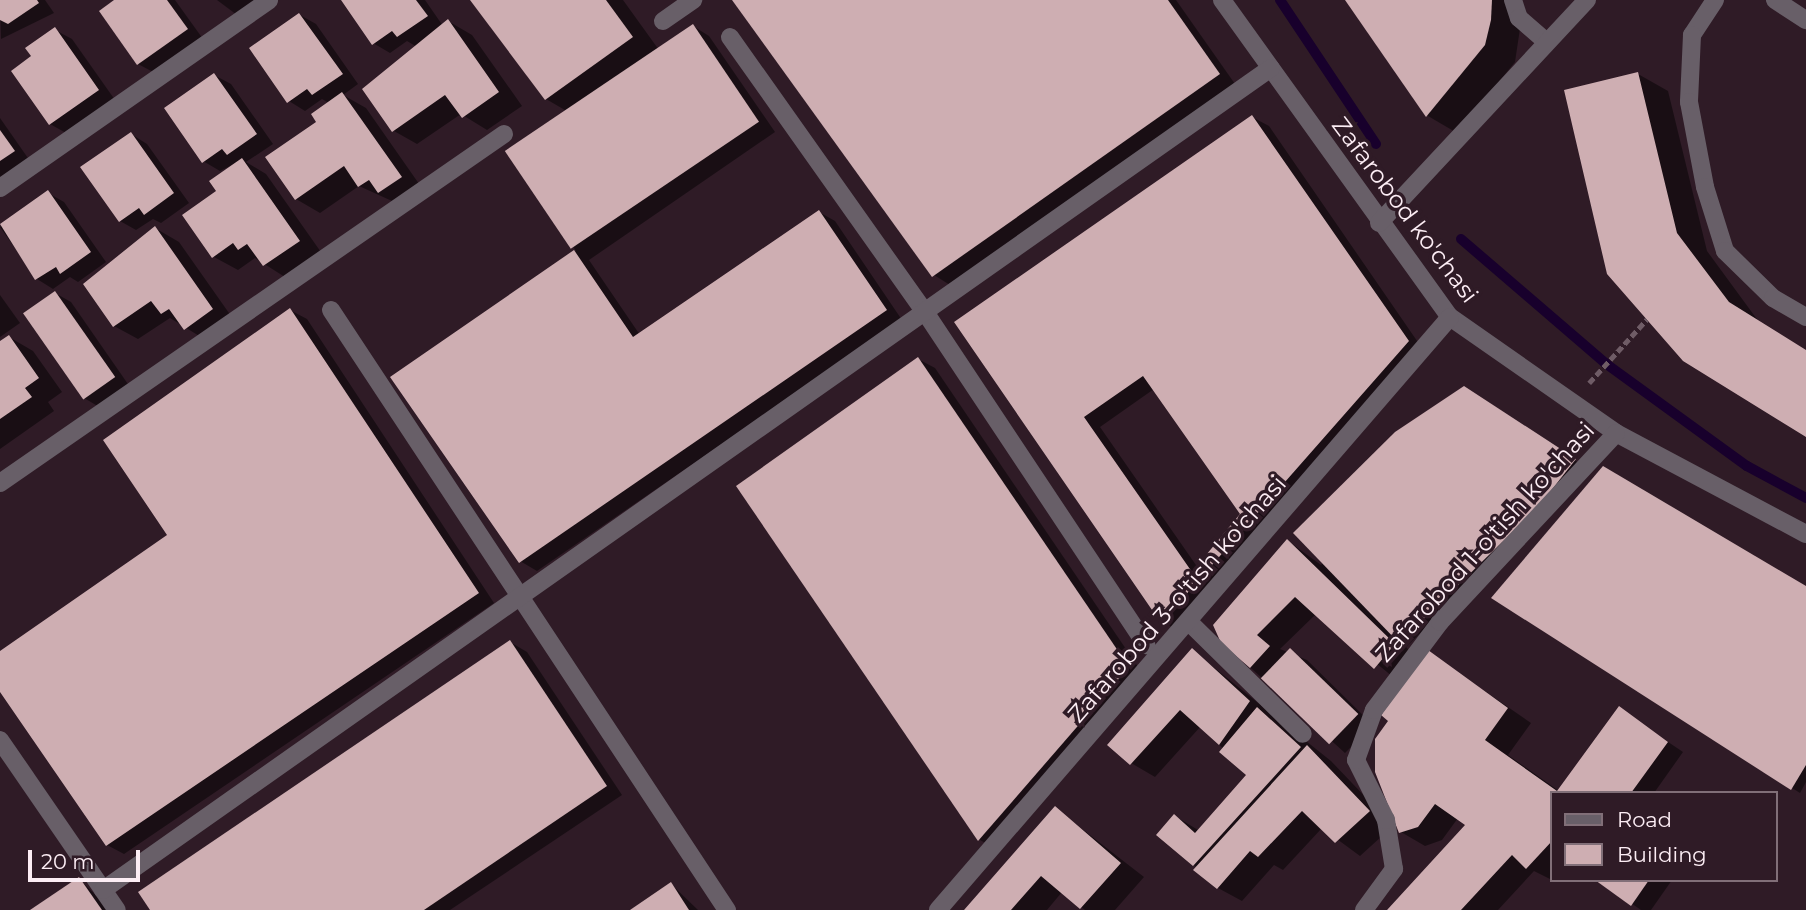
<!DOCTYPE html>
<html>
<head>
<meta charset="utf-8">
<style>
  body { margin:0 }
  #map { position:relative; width:1806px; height:910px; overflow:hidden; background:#2f1b26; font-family:Montserrat,sans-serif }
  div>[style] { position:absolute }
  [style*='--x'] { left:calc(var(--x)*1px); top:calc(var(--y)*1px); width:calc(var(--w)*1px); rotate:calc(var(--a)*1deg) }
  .shadow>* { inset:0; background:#0007 }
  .stream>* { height:10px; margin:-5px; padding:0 5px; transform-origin:5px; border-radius:5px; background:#18002c }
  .building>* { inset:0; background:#ceaeb2; transform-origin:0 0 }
  .path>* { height:4.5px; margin-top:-2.25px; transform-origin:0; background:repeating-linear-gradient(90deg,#6f5c66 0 7px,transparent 0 10.5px) }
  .minor>* { height:18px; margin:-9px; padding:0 9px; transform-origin:9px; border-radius:9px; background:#685f68 }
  span { translate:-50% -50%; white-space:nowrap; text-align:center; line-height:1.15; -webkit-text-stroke:7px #2f1b26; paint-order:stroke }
  .street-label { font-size:24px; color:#fcedf4 }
  .legend { position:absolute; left:1550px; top:791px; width:228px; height:91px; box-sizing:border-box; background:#2f1b26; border:2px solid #816f78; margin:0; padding:9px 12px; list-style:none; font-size:21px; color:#fcedf4 }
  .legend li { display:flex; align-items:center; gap:14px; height:35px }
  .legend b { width:35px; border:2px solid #816f78 }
  .scale { position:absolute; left:28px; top:850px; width:112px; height:32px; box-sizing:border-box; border:4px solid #fcedf4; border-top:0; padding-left:9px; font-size:21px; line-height:24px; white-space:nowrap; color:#fcedf4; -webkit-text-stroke:5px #2f1b26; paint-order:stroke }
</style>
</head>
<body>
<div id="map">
  <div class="shadow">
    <i style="clip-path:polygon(0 0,45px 0,54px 13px,1px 39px)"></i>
    <i style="clip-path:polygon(117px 0,175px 0,203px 39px,155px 73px,138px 64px)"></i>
    <i style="clip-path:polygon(217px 0,258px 0,237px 15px)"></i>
    <i style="clip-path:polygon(343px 0,425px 0,443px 26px,448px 21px,472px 35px,522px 106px,487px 130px,461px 114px,417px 144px,394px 131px,417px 47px,407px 41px,390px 53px,373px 43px)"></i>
    <i style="clip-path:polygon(472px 0,623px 0,659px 50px,693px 26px,709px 36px,775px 132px,589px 260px,640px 335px,819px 212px,835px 221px,902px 320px,537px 571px,520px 561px,393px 378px,576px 251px,510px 155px,570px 113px,546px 99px)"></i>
    <i style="clip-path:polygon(734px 0,1176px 0,1235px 84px,950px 285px,934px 275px)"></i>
    <i style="clip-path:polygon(1348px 0,1512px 0,1522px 15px,1515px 62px,1457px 133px,1428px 116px)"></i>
    <i style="clip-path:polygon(300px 15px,316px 24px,358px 84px,343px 95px,366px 108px,424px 191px,403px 206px,359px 186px,320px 213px,296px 199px,329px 103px,322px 99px,305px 111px,289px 101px)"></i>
    <i style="clip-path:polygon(55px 30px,72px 39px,115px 100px,66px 133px,50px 124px,34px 57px)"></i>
    <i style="clip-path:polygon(1638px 74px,1668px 91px,1707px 251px,1759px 322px,1806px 351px,1806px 435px,1684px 360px)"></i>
    <i style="clip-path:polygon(214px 75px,231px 84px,273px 144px,246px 162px,266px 174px,323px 255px,288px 279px,255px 258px,238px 270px,214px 257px,218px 192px,240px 161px,220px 171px,203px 161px)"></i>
    <i style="clip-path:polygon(evenodd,1252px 117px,1269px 126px,1424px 351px,1178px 631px,1162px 621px,957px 322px,1252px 117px,1154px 389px,1242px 514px,1198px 568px,1100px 427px,1154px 389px)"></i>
    <i style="clip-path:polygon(0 118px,30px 161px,0 182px)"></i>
    <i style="clip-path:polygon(131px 134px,147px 144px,189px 203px,161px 223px,153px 219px,136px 230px,120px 221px)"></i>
    <i style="clip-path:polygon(48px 193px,64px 202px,106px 262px,78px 282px,70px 277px,53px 289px,37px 279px,0 227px)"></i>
    <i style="clip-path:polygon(155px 228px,179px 242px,236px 323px,209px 342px,170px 318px,138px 339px,114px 326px)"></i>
    <i style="clip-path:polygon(55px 293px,71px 302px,130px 387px,101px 408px,84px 398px)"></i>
    <i style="clip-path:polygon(0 295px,20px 323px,0 337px)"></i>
    <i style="clip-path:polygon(290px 310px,307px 319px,494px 603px,124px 854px,107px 845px,0 689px,0 653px,170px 535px)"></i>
    <i style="clip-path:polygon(9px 337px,33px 351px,62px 392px,48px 402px,54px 411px,0 449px,0 343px)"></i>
    <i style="clip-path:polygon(918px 359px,935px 368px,1145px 677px,996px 849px,980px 840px,738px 487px)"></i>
    <i style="clip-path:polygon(1472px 393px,1582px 465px,1547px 510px,1406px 647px,1418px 659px,1398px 681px,1316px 614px,1280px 649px,1307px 660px,1373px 725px,1345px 753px,1222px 642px,1288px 541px,1321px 565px)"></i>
    <i style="clip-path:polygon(1806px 587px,1806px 782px,1800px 793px,1494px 597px)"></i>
    <i style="clip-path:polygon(510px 642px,527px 652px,622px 795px,450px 910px,152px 910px)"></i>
    <i style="clip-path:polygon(1192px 650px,1331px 761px,1393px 826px,1360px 856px,1322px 828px,1283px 870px,1274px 865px,1242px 901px,1218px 888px,1194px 865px,1175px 816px,1198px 830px,1249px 775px,1201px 726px,1155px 777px,1131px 763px)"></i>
    <i style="clip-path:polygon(1428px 652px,1531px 723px,1508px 755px,1559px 791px,1619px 709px,1683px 752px,1654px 793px,1552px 793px,1552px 880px,1534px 871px,1498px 910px,1387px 910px,1468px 825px,1458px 818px,1442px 840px,1425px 846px,1401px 832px,1391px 720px)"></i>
    <i style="clip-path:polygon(1055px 808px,1144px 877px,1115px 910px,1085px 910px,1062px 892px,1047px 910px,966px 910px)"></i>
    <i style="clip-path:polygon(79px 879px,111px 910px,33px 910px)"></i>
    <i style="clip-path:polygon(1598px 880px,1672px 880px,1651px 910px,1641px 910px)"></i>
    <i style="clip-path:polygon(671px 884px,698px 910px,633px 910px)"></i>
  </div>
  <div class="stream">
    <i style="--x:1280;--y:0;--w:173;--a:56.3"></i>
    <i style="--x:1461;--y:239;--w:190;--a:40.7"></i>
    <i style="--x:1605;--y:363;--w:175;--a:36"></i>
    <i style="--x:1747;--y:466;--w:67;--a:28.5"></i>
  </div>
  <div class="building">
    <i style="clip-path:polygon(0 0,37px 0,39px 3px,8px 24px,0 20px)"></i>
    <i style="clip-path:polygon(114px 0,167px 0,188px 29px,137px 65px,99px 11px)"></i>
    <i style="clip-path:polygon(341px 0,416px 0,428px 16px,397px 37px,392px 31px,372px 45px)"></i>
    <i style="clip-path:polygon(470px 0,606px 0,633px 37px,545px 100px)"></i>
    <i style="clip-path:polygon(732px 0,1168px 0,1220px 74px,932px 277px)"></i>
    <i style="clip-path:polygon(1345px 0,1492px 0,1491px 20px,1485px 45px,1426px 117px)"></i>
    <i style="clip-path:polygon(299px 13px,343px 74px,312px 95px,307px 89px,287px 103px,249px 48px)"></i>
    <i style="clip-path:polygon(448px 19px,499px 92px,462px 118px,445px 95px,392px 132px,362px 89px)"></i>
    <i style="left:693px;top:24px;width:118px;height:227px;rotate:56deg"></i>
    <i style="clip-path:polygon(55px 27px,99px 90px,49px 125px,11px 71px,31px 56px,25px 48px)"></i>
    <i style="clip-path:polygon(1638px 72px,1677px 233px,1729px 302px,1806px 350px,1806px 437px,1683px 361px,1607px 274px,1564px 90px)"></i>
    <i style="clip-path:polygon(214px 73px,257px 134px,227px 155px,222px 149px,202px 163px,164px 108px)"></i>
    <i style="clip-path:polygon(342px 92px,402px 177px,378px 193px,369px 180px,358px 187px,344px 166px,295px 200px,265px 157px,316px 122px,311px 114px)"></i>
    <i style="clip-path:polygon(evenodd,1252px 115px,1409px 341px,1161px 623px,954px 322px,1252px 115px,1143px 376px,1240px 514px,1192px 572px,1084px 417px,1143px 376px)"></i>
    <i style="clip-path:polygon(0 130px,15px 151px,0 161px)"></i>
    <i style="clip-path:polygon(131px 132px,174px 193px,144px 215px,139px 208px,119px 222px,80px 167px)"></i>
    <i style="clip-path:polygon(242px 158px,300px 241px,263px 266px,247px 244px,238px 250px,233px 243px,212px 258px,182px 215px,216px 191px,209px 181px)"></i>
    <i style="clip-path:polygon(48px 190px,91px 252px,60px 274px,56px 267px,35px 280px,0 224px)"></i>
    <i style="clip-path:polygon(819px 210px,887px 310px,519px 563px,390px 377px,574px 250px,633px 337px)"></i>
    <i style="clip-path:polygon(155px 226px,213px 309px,184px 330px,169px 309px,161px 314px,151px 301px,113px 327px,83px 284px)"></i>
    <i style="left:55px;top:291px;width:105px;height:39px;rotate:55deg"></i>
    <i style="clip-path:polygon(290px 308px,479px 593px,106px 846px,0 692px,0 651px,167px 535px,103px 440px)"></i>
    <i style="clip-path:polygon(9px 335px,39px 378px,25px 388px,32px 397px,0 419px,0 341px)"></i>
    <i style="clip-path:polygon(918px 357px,1129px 667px,978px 841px,736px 486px)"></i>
    <i style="clip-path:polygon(1464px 386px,1576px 459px,1539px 506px,1399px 643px,1293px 533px,1395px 432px)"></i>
    <i style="clip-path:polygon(1603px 466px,1806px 586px,1806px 765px,1791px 790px,1491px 598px)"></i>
    <i style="clip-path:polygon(1287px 539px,1395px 644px,1374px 669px,1295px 597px,1257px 635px,1270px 646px,1250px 668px,1221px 643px,1213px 625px)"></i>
    <i style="clip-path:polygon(510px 640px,607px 786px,424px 910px,150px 910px,138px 892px)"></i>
    <i style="clip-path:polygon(1192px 648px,1250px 701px,1219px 745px,1180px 710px,1130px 765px,1107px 745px)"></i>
    <i style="left:1290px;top:648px;width:95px;height:42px;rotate:44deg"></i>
    <i style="clip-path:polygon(1428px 650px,1508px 708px,1485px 740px,1557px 791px,1619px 706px,1668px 742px,1631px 793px,1552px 793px,1552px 841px,1526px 869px,1512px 855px,1461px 910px,1387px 910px,1465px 825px,1435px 804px,1418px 827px,1399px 833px,1375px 772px,1375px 739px,1388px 721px,1381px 715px)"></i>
    <i style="clip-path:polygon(1257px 707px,1301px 747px,1193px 866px,1156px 835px,1174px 814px,1195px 833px,1246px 775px,1219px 752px)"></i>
    <i style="clip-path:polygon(1307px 745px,1370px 811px,1335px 843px,1302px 811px,1258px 857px,1250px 851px,1217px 889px,1193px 870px)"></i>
    <i style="clip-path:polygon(1055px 806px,1121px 863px,1080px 909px,1041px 876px,1011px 910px,964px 910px)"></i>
    <i style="clip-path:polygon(79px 877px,102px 910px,30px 910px)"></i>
    <i style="clip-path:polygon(1595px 880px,1649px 880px,1631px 906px)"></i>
    <i style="clip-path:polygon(671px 882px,689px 910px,630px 910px)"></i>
  </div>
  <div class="path">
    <i style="--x:1589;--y:383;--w:86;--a:-47.8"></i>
  </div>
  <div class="minor">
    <i style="--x:1222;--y:0;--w:390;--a:54.3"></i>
    <i style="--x:1450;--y:317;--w:203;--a:34.9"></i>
    <i style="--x:1616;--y:433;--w:215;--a:28"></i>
    <i style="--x:1513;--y:0;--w:19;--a:72"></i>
    <i style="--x:1519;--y:18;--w:32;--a:41"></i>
    <i style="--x:1715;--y:0;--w:42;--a:123.3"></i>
    <i style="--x:1692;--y:35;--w:67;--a:92.6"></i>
    <i style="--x:1689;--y:102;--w:86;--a:79.3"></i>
    <i style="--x:1705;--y:187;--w:67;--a:72.6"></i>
    <i style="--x:1725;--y:251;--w:67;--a:44.4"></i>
    <i style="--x:1773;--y:298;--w:38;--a:30"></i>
    <i style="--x:1775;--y:0;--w:37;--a:33"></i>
    <i style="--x:663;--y:21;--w:37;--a:-35"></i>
    <i style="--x:730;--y:37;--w:337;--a:54.7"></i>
    <i style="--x:925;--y:312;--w:400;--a:56.4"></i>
    <i style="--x:0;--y:188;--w:328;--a:-34.9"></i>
    <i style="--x:1379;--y:223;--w:305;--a:-47"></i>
    <i style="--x:331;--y:310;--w:719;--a:56.58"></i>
    <i style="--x:0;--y:483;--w:613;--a:-34.7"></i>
    <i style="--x:1190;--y:623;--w:158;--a:44.5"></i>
    <i style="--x:0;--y:740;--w:206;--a:55.5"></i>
    <i style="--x:103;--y:890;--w:1428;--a:-35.14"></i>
    <i style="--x:938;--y:910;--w:783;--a:-49.19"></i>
    <i style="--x:1364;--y:910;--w:51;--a:-53.8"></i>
    <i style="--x:1394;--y:869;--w:50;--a:-99.3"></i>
    <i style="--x:1386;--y:820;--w:67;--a:-116.6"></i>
    <i style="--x:1356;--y:760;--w:53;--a:-70.2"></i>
    <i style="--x:1374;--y:710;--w:110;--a:-53.1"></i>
    <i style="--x:1440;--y:622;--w:258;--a:-47"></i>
  </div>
  <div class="street-label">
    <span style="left:1405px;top:210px;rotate:53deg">Zafarobod ko'chasi</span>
    <span style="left:1485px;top:542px;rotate:-48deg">Zafarobod 1-o'tish ko'chasi</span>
    <span style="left:1177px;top:599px;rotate:-49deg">Zafarobod 3-o'tish ko'chasi</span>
  </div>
  <ul class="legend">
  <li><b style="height:9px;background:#685f68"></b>Road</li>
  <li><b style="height:19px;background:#ceaeb2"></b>Building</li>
  </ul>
  <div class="scale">20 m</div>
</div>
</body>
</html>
